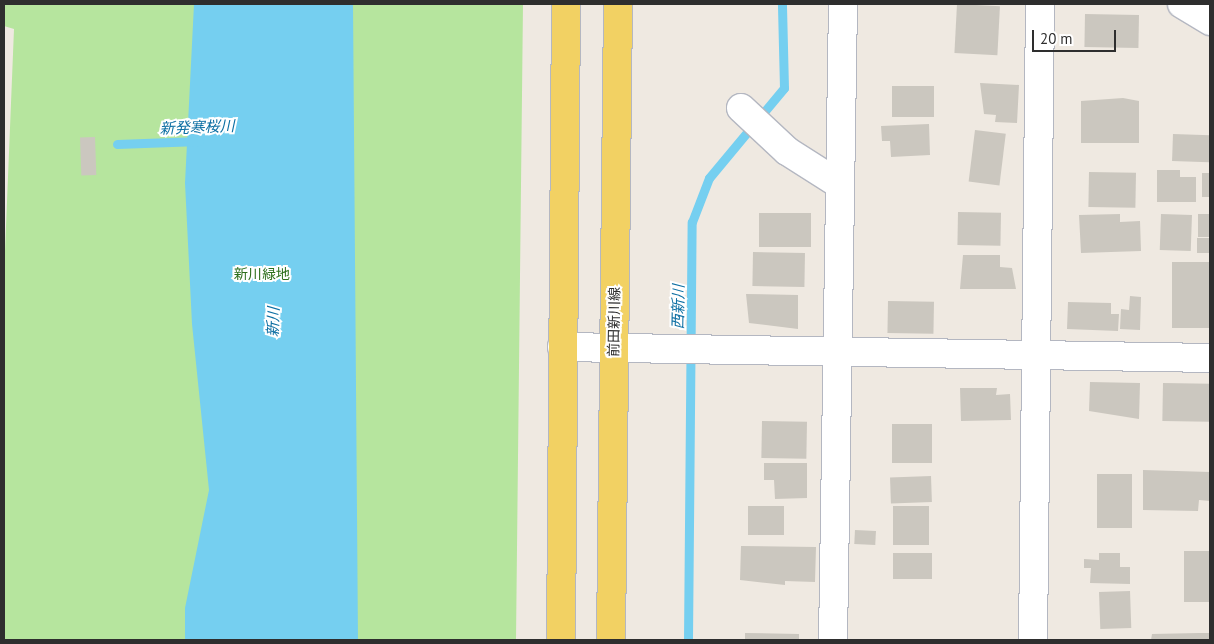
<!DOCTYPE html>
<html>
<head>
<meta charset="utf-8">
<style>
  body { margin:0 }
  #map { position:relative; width:1214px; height:644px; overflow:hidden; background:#efe9e1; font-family:"PT Sans","Noto Sans JP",sans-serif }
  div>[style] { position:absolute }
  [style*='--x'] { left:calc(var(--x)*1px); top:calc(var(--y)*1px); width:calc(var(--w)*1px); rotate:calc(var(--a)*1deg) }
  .green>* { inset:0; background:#b6e59e }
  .water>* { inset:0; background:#75cff0 }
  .stream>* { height:9px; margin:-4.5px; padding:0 4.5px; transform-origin:4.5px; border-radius:4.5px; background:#75cff0 }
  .building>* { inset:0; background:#cbc7bf; transform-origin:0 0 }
  .roads { filter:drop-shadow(1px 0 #b4b7c1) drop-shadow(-1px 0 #b4b7c1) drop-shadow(0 1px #b4b7c1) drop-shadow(0 -1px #b4b7c1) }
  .minor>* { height:28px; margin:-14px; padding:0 14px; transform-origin:14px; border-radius:14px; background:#fff }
  .major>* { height:28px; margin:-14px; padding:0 14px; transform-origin:14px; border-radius:14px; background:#f2d163 }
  span { translate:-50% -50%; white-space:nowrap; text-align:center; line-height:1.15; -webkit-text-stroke:4px #fff; paint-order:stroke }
  .park-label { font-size:14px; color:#2c6e1b }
  .street-label { font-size:14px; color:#2e2e2e }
  .water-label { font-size:15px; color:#0d6fa3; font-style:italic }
  .frame { position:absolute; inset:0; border:5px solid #2e2e2e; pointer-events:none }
  .scale { position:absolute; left:1032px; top:30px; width:84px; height:22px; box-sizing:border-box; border:2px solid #2e2e2e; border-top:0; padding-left:6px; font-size:15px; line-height:18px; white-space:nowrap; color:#2e2e2e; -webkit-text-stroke:4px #fff; paint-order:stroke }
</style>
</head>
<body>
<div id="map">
  <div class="green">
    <i style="clip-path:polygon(4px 4px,523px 4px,516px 640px,4px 640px,4px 276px,14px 29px,4px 26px)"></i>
  </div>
  <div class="water">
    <i style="clip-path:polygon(194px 4px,353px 4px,358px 640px,185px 640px,185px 608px,209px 490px,192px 324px,185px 183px)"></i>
  </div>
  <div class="stream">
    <i style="--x:117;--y:144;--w:82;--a:-2.1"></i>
    <i style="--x:688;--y:640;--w:418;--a:-89.5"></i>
    <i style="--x:692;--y:222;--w:47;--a:-68.9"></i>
    <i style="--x:709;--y:178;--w:117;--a:-50.2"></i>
    <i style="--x:784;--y:88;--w:84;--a:-91.4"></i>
  </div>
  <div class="building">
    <i style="left:957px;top:4px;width:43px;height:49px;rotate:3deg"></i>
    <i style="left:1085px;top:14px;width:54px;height:33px;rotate:1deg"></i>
    <i style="clip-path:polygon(980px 83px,1019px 85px,1017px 123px,995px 122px,996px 115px,984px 114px)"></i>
    <i style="left:892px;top:86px;width:42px;height:31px"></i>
    <i style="clip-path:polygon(1123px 98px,1139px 101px,1139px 143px,1081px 143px,1081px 101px)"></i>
    <i style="clip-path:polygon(929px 124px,930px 155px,891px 157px,890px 141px,882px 141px,881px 126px)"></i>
    <i style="left:975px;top:130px;width:31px;height:52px;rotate:7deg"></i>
    <i style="left:1173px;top:134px;width:37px;height:27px;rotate:2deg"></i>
    <i style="left:95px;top:137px;width:38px;height:15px;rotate:88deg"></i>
    <i style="clip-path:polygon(1157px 170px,1180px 170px,1180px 177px,1196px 177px,1196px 202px,1157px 202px)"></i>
    <i style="left:1089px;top:172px;width:47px;height:35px;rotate:1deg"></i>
    <i style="left:1202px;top:173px;width:8px;height:24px"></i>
    <i style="left:958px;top:212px;width:43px;height:33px;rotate:1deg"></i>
    <i style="left:759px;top:213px;width:52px;height:34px"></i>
    <i style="clip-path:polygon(1120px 214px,1120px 222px,1140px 221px,1141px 251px,1081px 253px,1079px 215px)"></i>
    <i style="left:1161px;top:214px;width:31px;height:36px;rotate:2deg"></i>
    <i style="left:1198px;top:214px;width:12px;height:23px"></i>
    <i style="left:1197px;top:238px;width:13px;height:15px"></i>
    <i style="left:753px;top:252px;width:52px;height:34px;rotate:1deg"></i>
    <i style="clip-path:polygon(963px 255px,1000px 255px,1000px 267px,1012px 268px,1016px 289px,960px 289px)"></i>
    <i style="left:1172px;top:262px;width:38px;height:66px"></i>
    <i style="clip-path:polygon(746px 294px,798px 295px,798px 329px,749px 323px)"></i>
    <i style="clip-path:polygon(1130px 296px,1141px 297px,1140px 330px,1120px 329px,1121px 309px,1129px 310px)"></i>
    <i style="left:888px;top:301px;width:46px;height:32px;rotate:1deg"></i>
    <i style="clip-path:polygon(1068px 302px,1111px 303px,1111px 314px,1119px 314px,1118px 331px,1067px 329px)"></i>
    <i style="clip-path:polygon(1090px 382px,1140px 383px,1139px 419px,1089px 411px)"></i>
    <i style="left:1163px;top:383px;width:47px;height:38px;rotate:1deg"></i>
    <i style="clip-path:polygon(960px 388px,997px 388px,996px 395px,1010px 394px,1011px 420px,961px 421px)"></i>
    <i style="left:762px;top:421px;width:45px;height:37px;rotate:1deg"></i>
    <i style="left:892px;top:424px;width:40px;height:39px"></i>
    <i style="clip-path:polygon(764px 463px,807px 463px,807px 498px,775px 499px,774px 480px,764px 480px)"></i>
    <i style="clip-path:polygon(1143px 470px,1210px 472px,1210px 501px,1199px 500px,1198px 511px,1143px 510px)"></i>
    <i style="left:1097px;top:474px;width:35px;height:54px"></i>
    <i style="left:931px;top:476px;width:26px;height:41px;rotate:88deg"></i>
    <i style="left:748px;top:506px;width:36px;height:29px"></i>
    <i style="left:893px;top:506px;width:36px;height:39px"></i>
    <i style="left:855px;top:530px;width:21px;height:14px;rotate:3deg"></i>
    <i style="clip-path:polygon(741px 546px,816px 547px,815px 582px,785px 581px,785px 585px,740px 580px)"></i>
    <i style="left:1210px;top:551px;width:51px;height:26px;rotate:90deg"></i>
    <i style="left:893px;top:553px;width:39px;height:26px"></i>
    <i style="clip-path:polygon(1099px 553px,1120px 553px,1120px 567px,1130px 567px,1130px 584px,1090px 583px,1091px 568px,1084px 568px,1084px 559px,1099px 560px)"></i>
    <i style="left:1130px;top:591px;width:37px;height:31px;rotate:88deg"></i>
    <i style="clip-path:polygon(745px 633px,799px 634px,799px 640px,745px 640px)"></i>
    <i style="clip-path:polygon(1199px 633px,1210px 633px,1210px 640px,1151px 640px,1152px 634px)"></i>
  </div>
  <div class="roads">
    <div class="minor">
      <i style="--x:1182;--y:4;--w:33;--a:31"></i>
      <i style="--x:741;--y:108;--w:63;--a:43.1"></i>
      <i style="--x:787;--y:151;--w:62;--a:32.4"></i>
      <i style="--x:562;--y:347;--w:648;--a:0.97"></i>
      <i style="--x:833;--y:640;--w:636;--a:-89.1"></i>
      <i style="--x:1033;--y:640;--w:636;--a:-89.37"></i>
    </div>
    <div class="major">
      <i style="--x:561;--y:640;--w:636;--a:-89.55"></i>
      <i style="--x:611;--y:640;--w:636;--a:-89.37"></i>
    </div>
  </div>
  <div class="park-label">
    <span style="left:262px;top:274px">新川緑地</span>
  </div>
  <div class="street-label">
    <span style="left:614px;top:322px;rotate:-89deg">前田新川線</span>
  </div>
  <div class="water-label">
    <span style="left:197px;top:127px;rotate:-2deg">新発寒桜川</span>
    <span style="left:678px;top:307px;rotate:-89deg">西新川</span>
    <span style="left:273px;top:322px;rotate:-88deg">新川</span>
  </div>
  <div class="frame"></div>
  <div class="scale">20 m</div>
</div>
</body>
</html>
